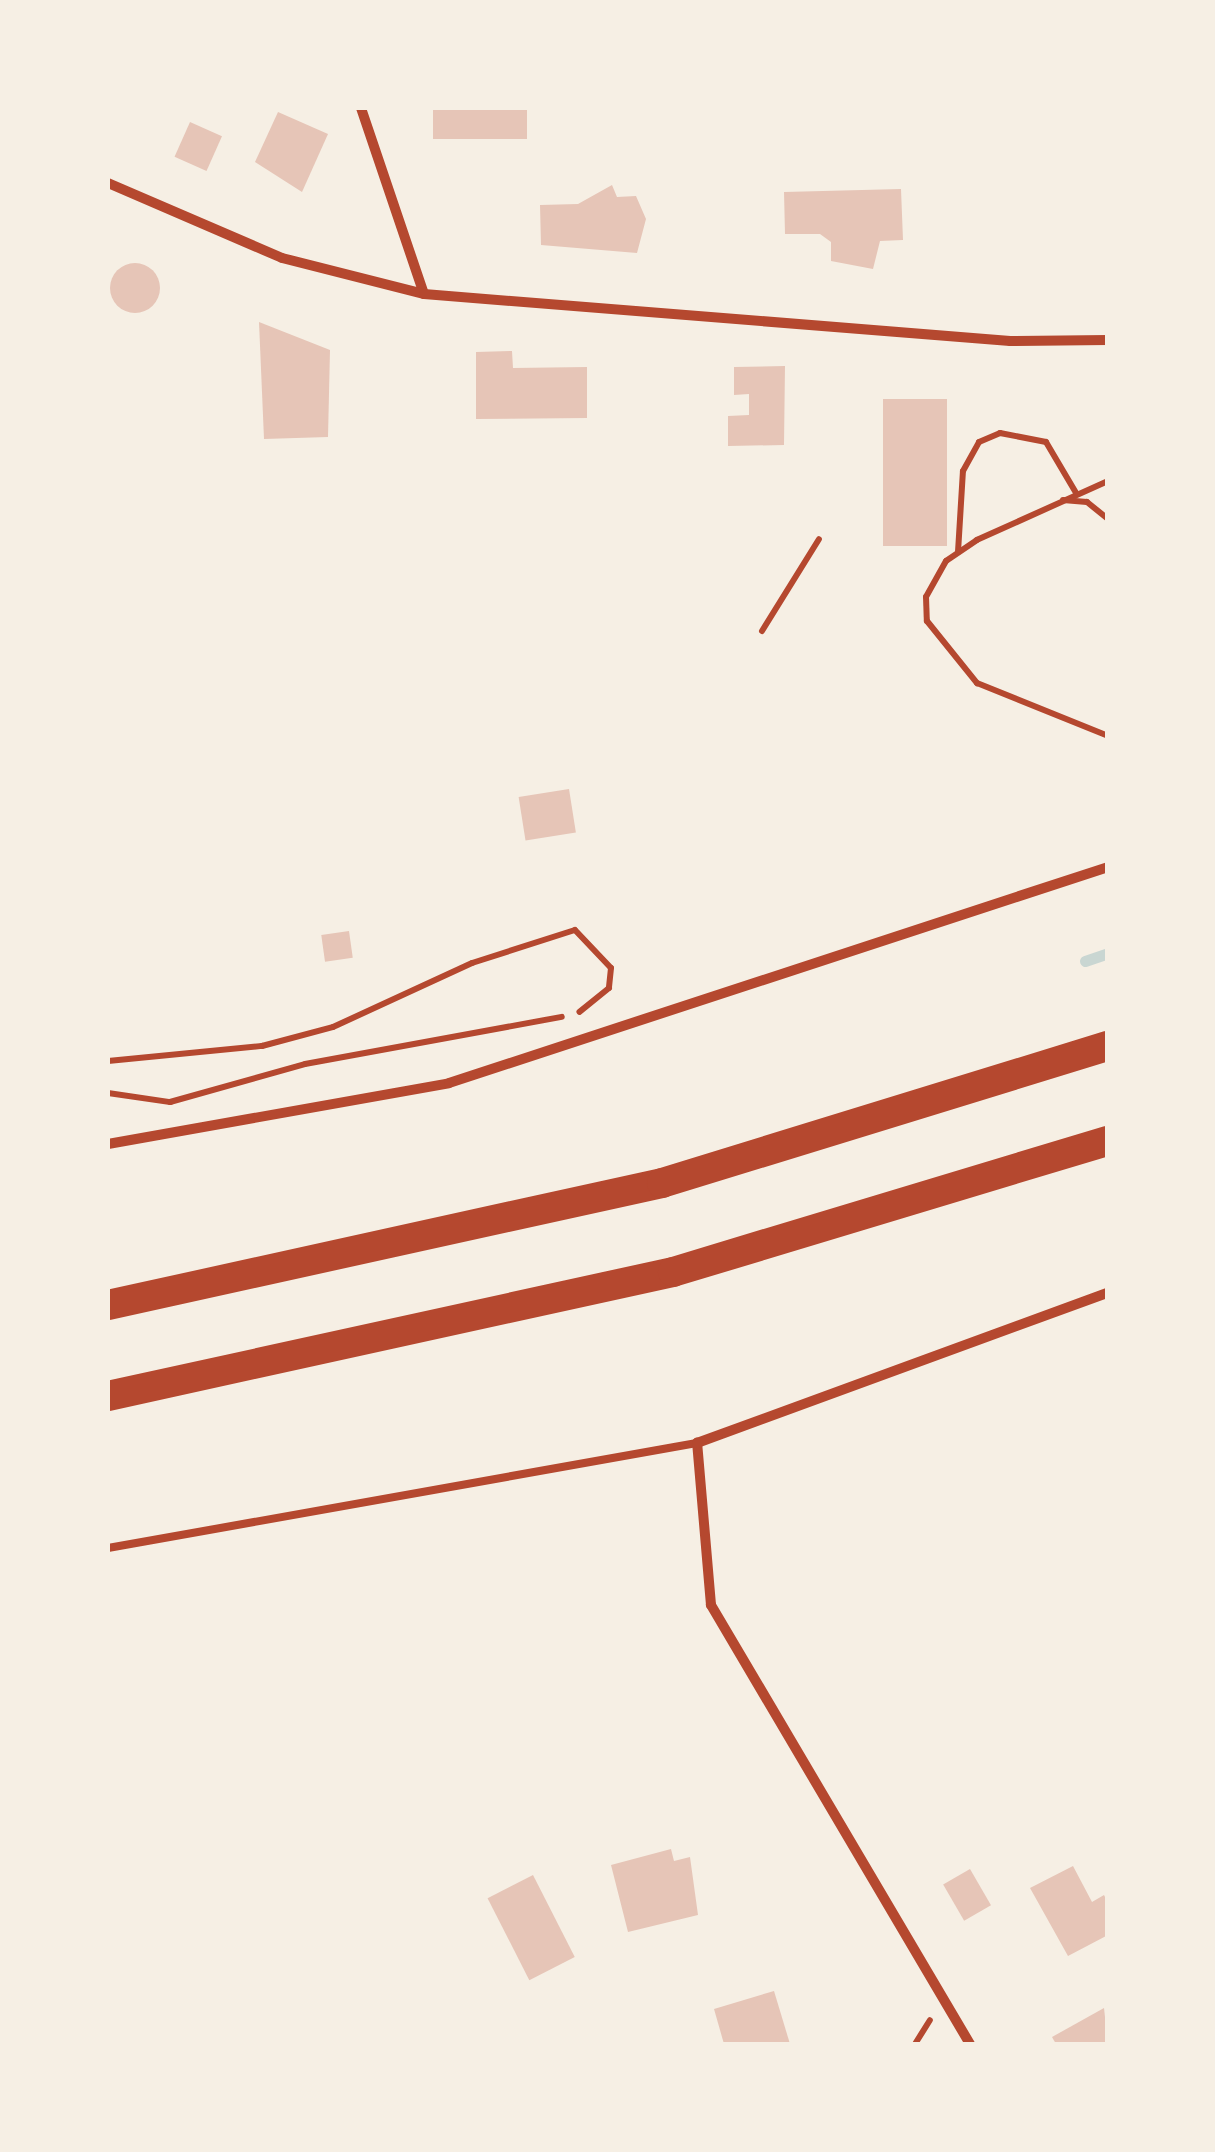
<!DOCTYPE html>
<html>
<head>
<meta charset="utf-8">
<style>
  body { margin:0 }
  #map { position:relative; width:1215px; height:2152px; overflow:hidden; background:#f6efe4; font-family:"Fira Sans",sans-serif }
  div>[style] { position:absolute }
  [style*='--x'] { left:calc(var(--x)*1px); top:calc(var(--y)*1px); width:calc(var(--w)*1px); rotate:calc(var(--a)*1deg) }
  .stream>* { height:11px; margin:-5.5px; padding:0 5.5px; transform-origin:5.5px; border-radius:5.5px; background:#c9d6d2 }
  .building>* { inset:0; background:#e6c5b7; transform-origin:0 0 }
  .round { border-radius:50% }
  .path>* { height:6px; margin:-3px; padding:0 3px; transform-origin:3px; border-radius:3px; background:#b5482f }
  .service>* { height:8px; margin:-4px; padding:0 4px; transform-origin:4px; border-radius:4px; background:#b5482f }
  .minor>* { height:10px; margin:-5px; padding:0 5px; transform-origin:5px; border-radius:5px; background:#b5482f }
  .motorway>* { height:30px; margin:-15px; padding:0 15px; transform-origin:15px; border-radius:15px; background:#b5482f }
  span { translate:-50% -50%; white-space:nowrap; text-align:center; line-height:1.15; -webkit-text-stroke:8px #f6efe4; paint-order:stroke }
  .frame { position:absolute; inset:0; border:110px solid #f6efe4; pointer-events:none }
</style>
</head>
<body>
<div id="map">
  <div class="stream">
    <i style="--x:1085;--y:961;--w:24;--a:-19"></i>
  </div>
  <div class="building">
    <i style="left:433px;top:108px;width:94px;height:31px"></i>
    <i style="clip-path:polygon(278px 112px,328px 134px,302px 192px,255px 162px)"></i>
    <i style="left:190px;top:122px;width:35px;height:38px;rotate:24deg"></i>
    <i style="clip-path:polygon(612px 185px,617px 197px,636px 196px,646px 219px,637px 253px,541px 245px,540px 205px,578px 204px)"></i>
    <i style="clip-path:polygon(901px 189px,903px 240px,880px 241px,873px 269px,831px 261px,831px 242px,820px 234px,785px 234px,784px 192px)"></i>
    <i class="round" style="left:110px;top:263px;width:50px;height:50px"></i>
    <i style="clip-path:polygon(259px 322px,330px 350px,328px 437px,264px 439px)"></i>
    <i style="clip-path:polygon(512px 351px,513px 368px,587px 367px,587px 418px,476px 419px,476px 352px)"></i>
    <i style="clip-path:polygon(785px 366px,784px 445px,728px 446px,728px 416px,749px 415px,749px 394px,734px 395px,734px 367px)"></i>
    <i style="left:883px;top:399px;width:64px;height:147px"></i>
    <i style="left:569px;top:789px;width:44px;height:51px;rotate:81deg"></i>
    <i style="left:349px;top:931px;width:27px;height:28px;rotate:82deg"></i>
    <i style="clip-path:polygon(671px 1849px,674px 1861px,690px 1857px,698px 1915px,628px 1932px,611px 1865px)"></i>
    <i style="clip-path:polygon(1073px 1866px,1092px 1902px,1104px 1895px,1108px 1903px,1108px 1935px,1068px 1956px,1030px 1888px)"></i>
    <i style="left:970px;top:1869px;width:42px;height:31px;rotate:60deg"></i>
    <i style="left:533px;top:1875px;width:92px;height:51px;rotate:63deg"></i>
    <i style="clip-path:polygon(774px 1991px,790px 2044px,724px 2044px,714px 2009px)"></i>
    <i style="clip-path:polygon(1104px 2008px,1108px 2044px,1056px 2044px,1052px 2037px)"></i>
  </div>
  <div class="path">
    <i style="--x:1108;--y:481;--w:144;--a:155.8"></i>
    <i style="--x:977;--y:540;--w:37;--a:146"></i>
    <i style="--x:946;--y:561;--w:41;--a:119.1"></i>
    <i style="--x:926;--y:597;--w:24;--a:88"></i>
    <i style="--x:927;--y:621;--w:80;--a:51.1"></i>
    <i style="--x:977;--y:683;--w:141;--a:22"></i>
    <i style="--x:1063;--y:500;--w:24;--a:5"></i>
    <i style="--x:1087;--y:502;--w:27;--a:39"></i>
    <i style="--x:958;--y:552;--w:81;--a:-86.5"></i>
    <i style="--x:963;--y:471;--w:33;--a:-61"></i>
    <i style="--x:979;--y:442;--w:23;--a:-23"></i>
    <i style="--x:1000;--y:433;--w:47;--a:11.1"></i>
    <i style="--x:1046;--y:442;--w:59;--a:59.5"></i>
    <i style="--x:762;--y:631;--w:108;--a:-58.2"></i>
    <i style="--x:108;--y:1061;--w:155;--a:-5.6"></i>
    <i style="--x:262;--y:1046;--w:73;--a:-15"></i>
    <i style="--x:333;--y:1027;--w:153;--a:-24.7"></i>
    <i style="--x:472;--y:963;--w:108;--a:-17.8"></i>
    <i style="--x:575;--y:930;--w:52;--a:46.5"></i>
    <i style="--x:611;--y:968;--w:20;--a:96"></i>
    <i style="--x:609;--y:988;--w:38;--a:141"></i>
    <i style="--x:108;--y:1093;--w:63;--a:8.3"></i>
    <i style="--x:170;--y:1102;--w:140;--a:-15.7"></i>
    <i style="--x:305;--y:1064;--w:261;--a:-10.4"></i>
    <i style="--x:915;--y:2044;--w:28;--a:-58"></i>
  </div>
  <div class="service">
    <i style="--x:108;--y:1548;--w:598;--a:-10.11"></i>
  </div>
  <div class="minor">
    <i style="--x:361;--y:108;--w:196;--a:71.3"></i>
    <i style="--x:108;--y:183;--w:189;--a:23.3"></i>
    <i style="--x:282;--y:258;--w:146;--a:14.2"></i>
    <i style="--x:424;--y:294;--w:588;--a:4.59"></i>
    <i style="--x:1010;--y:341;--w:98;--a:-0.6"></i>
    <i style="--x:108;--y:1144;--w:346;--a:-10.1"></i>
    <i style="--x:449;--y:1083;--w:693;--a:-18.15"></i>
    <i style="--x:970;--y:2044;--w:510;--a:-120.54"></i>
    <i style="--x:711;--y:1605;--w:163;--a:-94.9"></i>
    <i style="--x:697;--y:1443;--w:438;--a:-20.1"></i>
  </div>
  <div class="motorway">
    <i style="--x:108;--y:1305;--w:567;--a:-12.42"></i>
    <i style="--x:662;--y:1183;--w:467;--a:-17.1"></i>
    <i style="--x:108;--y:1396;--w:578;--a:-12.38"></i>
    <i style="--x:673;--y:1272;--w:454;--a:-16.8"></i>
  </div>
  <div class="frame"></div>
</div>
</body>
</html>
